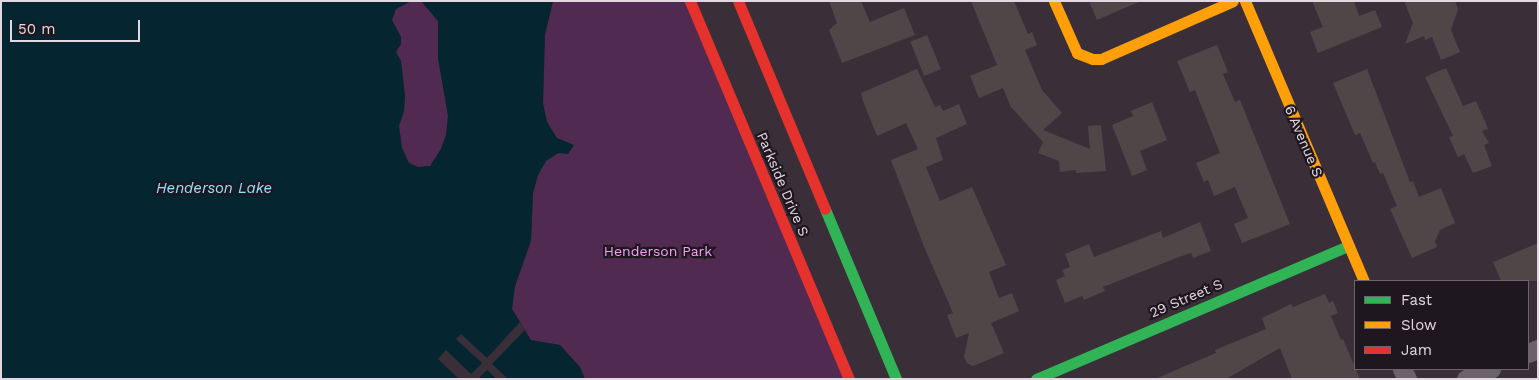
<!DOCTYPE html>
<html>
<head>
<meta charset="utf-8">
<style>
  body { margin:0 }
  #map { position:relative; width:1539px; height:380px; overflow:hidden; background:#3a2f39; font-family:"Work Sans",sans-serif }
  div>[style] { position:absolute }
  [style*='--x'] { left:calc(var(--x)*1px); top:calc(var(--y)*1px); width:calc(var(--w)*1px); rotate:calc(var(--a)*1deg) }
  .green>* { inset:0; background:#512a51 }
  .water>* { inset:0; background:#052530 }
  .pier>* { inset:0; background:#3a2f39 }
  .building>* { inset:0; background:#504648; transform-origin:0 0 }
  .street>* { height:19px; margin:-9.5px; padding:0 9.5px; transform-origin:9.5px; border-radius:9.5px; background:#6b636b }
  .fast>* { height:11px; margin:-5.5px; padding:0 5.5px; transform-origin:5.5px; border-radius:5.5px; background:#30b455 }
  .slow>* { height:11px; margin:-5.5px; padding:0 5.5px; transform-origin:5.5px; border-radius:5.5px; background:#ff9f0a }
  .jam>* { height:11px; margin:-5.5px; padding:0 5.5px; transform-origin:5.5px; border-radius:5.5px; background:#e5322d }
  span { translate:-50% -50%; white-space:nowrap; text-align:center; line-height:1.15; -webkit-text-stroke:4.5px #1f171f; paint-order:stroke }
  .street-label { font-size:14px; color:#e3d7e2 }
  .park-label { font-size:14px; color:#f7a1f6 }
  .water-label { font-size:15px; color:#91e3ff; font-style:italic }
  .frame { position:absolute; inset:0; border:2px solid #e3d7e2; pointer-events:none }
  .legend { position:absolute; left:1354px; top:280px; width:175px; height:90px; box-sizing:border-box; background:#1f171f; border:1px solid #6d646d; margin:0; padding:6px 9px; list-style:none; font-size:15px; color:#e3d7e2 }
  .legend li { display:flex; align-items:center; gap:10px; height:25px }
  .legend b { width:25px; border:1px solid #6d646d }
  .scale { position:absolute; left:10px; top:20px; width:130px; height:22px; box-sizing:border-box; border:2px solid #e3d7e2; border-top:0; padding-left:6px; font-size:15px; line-height:18px; white-space:nowrap; color:#e3d7e2; -webkit-text-stroke:4px #1f171f; paint-order:stroke }
</style>
</head>
<body>
<div id="map">
  <div class="green">
    <i style="clip-path:polygon(411px 1px,421px 1px,438px 21px,438px 58px,448px 116px,446px 135px,441px 149px,430px 166px,418px 167px,409px 163px,402px 148px,399px 126px,404px 111px,405px 96px,402px 69px,396px 52px,401px 44px,401px 37px,392px 20px,395px 9px)"></i>
    <i style="clip-path:polygon(553px 1px,690px 1px,849px 379px,585px 379px,580px 367px,560px 345px,531px 340px,512px 309px,515px 286px,531px 241px,533px 193px,538px 175px,546px 161px,573px 145px,557px 138px,547px 122px,543px 103px,545px 35px)"></i>
  </div>
  <div class="water">
    <i style="clip-path:polygon(1px 1px,411px 1px,396px 9px,392px 20px,401px 37px,401px 44px,396px 52px,401px 61px,405px 96px,404px 111px,399px 126px,402px 148px,409px 163px,418px 167px,430px 166px,441px 149px,446px 135px,448px 116px,438px 58px,438px 21px,421px 1px,553px 1px,545px 35px,543px 103px,547px 122px,557px 138px,574px 145px,568px 154px,558px 153px,546px 161px,538px 175px,533px 193px,531px 241px,515px 286px,512px 309px,531px 340px,560px 345px,580px 367px,585px 379px,1px 379px)"></i>
  </div>
  <div class="pier">
    <i style="clip-path:polygon(520px 322px,525px 330px,492px 364px,508px 379px,497px 379px,487px 370px,478px 379px,459px 379px,438px 359px,446px 350px,471px 374px,482px 363px,456px 339px,461px 334px,487px 358px)"></i>
  </div>
  <div class="building">
    <i style="clip-path:polygon(829px 1px,861px 1px,870px 22px,904px 8px,915px 35px,842px 63px,829px 30px,837px 23px)"></i>
    <i style="clip-path:polygon(971px 1px,1014px 1px,1028px 34px,1032px 32px,1037px 45px,1025px 50px,1042px 90px,1062px 113px,1043px 130px,1090px 149px,1088px 126px,1101px 125px,1106px 171px,1076px 173px,1076px 170px,1060px 172px,1059px 161px,1038px 153px,1043px 142px,1011px 107px,1003px 88px,979px 98px,970px 76px,997px 65px)"></i>
    <i style="clip-path:polygon(1089px 1px,1141px 1px,1097px 20px)"></i>
    <i style="clip-path:polygon(1312px 1px,1354px 1px,1359px 16px,1375px 10px,1382px 27px,1318px 53px,1310px 32px,1323px 27px)"></i>
    <i style="clip-path:polygon(1404px 1px,1455px 1px,1458px 9px,1451px 30px,1460px 52px,1441px 60px,1432px 37px,1425px 40px,1424px 36px,1405px 44px,1413px 23px)"></i>
    <i style="left:927px;top:35px;width:37px;height:18px;rotate:68deg"></i>
    <i style="clip-path:polygon(1217px 45px,1228px 72px,1223px 74px,1235px 102px,1240px 100px,1290px 224px,1242px 243px,1234px 224px,1248px 218px,1235px 187px,1214px 196px,1208px 180px,1204px 182px,1196px 163px,1220px 153px,1195px 90px,1190px 92px,1177px 61px)"></i>
    <i style="clip-path:polygon(1446px 68px,1463px 106px,1476px 101px,1487px 126px,1488px 129px,1482px 131px,1489px 143px,1484px 145px,1492px 166px,1473px 173px,1464px 154px,1458px 157px,1449px 137px,1453px 136px,1425px 77px)"></i>
    <i style="clip-path:polygon(917px 69px,935px 107px,940px 105px,943px 111px,959px 104px,967px 124px,936px 138px,943px 160px,926px 167px,940px 201px,972px 187px,1006px 265px,989px 272px,999px 298px,1012px 293px,1019px 311px,991px 323px,1004px 353px,973px 366px,967px 363px,964px 357px,969px 333px,956px 338px,947px 315px,953px 313px,925px 249px,891px 160px,918px 149px,906px 123px,877px 136px,863px 101px,861px 93px)"></i>
    <i style="clip-path:polygon(1367px 69px,1410px 182px,1413px 181px,1419px 197px,1441px 188px,1455px 223px,1440px 230px,1435px 241px,1437px 247px,1412px 258px,1390px 209px,1397px 206px,1383px 173px,1380px 174px,1375px 162px,1373px 163px,1360px 133px,1355px 135px,1333px 83px)"></i>
    <i style="clip-path:polygon(1152px 102px,1167px 140px,1140px 151px,1147px 170px,1132px 176px,1112px 125px,1133px 116px,1131px 111px)"></i>
    <i style="clip-path:polygon(1200px 222px,1211px 251px,1193px 258px,1191px 253px,1179px 257px,1103px 287px,1105px 291px,1084px 300px,1082px 296px,1065px 303px,1056px 280px,1065px 276px,1062px 270px,1070px 267px,1065px 254px,1089px 244px,1094px 257px,1161px 231px,1163px 238px)"></i>
    <i style="clip-path:polygon(1538px 243px,1538px 281px,1501px 281px,1493px 262px)"></i>
    <i style="clip-path:polygon(1325px 294px,1329px 303px,1333px 301px,1338px 313px,1331px 316px,1341px 340px,1343px 339px,1360px 379px,1292px 379px,1280px 348px,1226px 379px,1155px 379px,1216px 353px,1215px 350px,1266px 329px,1262px 318px,1283px 308px,1291px 304px,1293px 307px)"></i>
  </div>
  <div class="street">
    <i style="--x:1528;--y:353;--w:11;--a:-22"></i>
    <i style="--x:1402;--y:369;--w:11;--a:63"></i>
    <i style="--x:1466;--y:379;--w:27;--a:-22"></i>
  </div>
  <div class="fast">
    <i style="--x:825;--y:209;--w:184;--a:67.3"></i>
    <i style="--x:1036;--y:379;--w:339;--a:-23.1"></i>
  </div>
  <div class="slow">
    <i style="--x:1054;--y:1;--w:57;--a:66.1"></i>
    <i style="--x:1077;--y:53;--w:17;--a:21"></i>
    <i style="--x:1093;--y:59;--w:8;--a:0"></i>
    <i style="--x:1101;--y:59;--w:144;--a:-23.7"></i>
    <i style="--x:1245;--y:1;--w:304;--a:67"></i>
  </div>
  <div class="jam">
    <i style="--x:690;--y:1;--w:410;--a:67.2"></i>
    <i style="--x:738;--y:1;--w:225;--a:67.3"></i>
  </div>
  <div class="street-label">
    <span style="left:1304px;top:141px;rotate:67deg">6 Avenue S</span>
    <span style="left:783px;top:184px;rotate:67deg">Parkside Drive S</span>
    <span style="left:1186px;top:298px;rotate:-23deg">29 Street S</span>
  </div>
  <div class="park-label">
    <span style="left:658px;top:251px">Henderson Park</span>
  </div>
  <div class="water-label">
    <span style="left:214px;top:189px">Henderson Lake</span>
  </div>
  <div class="frame"></div>
  <ul class="legend">
  <li><b style="height:6px;background:#30b455"></b>Fast</li>
  <li><b style="height:6px;background:#ff9f0a"></b>Slow</li>
  <li><b style="height:6px;background:#e5322d"></b>Jam</li>
  </ul>
  <div class="scale">50 m</div>
</div>
</body>
</html>
